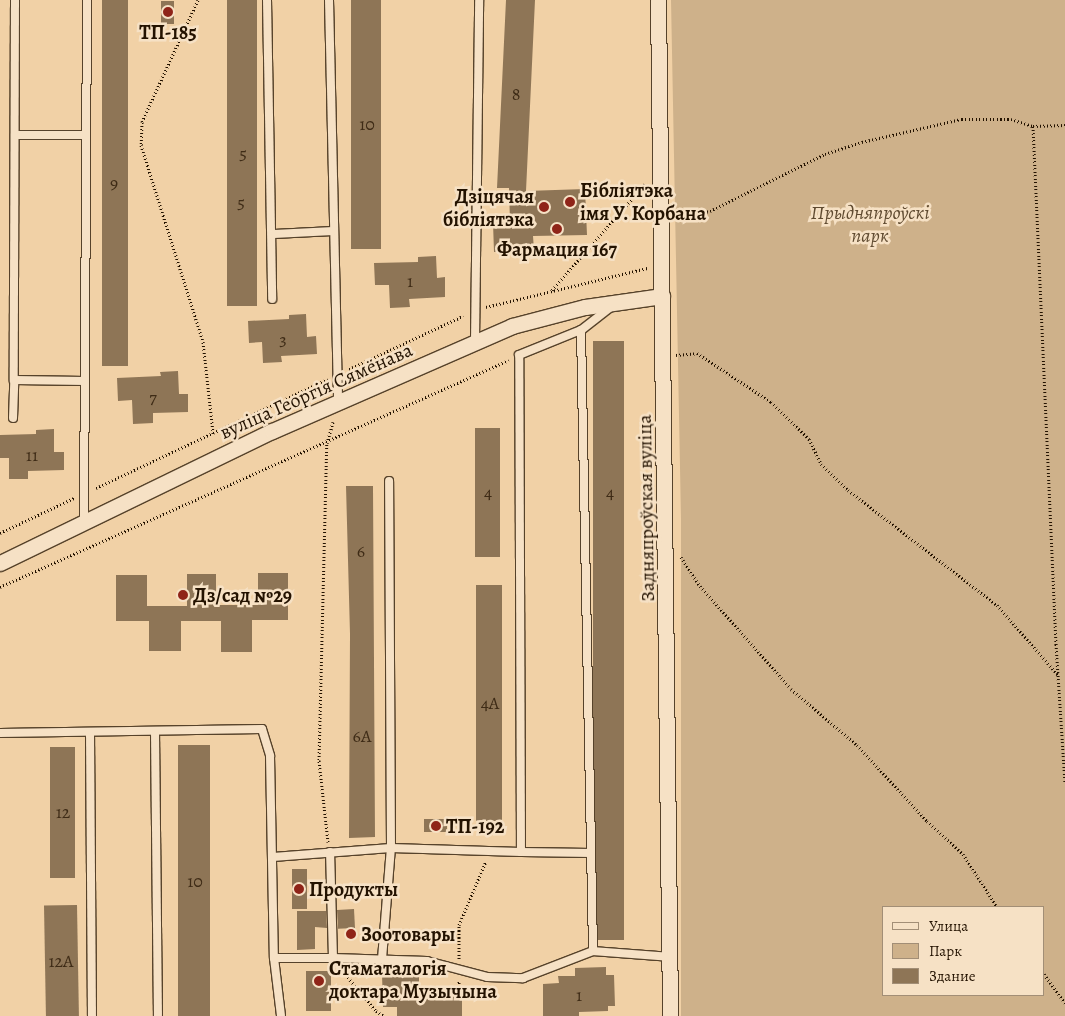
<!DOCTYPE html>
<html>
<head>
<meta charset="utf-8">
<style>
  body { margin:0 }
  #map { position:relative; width:1065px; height:1016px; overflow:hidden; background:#f1d1a6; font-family:Alegreya,serif }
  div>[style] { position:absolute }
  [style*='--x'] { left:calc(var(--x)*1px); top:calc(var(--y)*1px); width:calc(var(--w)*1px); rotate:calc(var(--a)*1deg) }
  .green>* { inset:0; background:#ceb18a }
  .building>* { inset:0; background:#8e7556; transform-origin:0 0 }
  .path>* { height:3px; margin-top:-1.5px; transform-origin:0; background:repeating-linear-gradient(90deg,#231200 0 1px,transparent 0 3.5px) }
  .roads { filter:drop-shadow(1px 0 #56422a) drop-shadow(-1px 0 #56422a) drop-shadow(0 1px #56422a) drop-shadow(0 -1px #56422a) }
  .lane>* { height:8px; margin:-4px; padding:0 4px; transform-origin:4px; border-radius:4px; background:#f6e1c5 }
  .street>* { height:15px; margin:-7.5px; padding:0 7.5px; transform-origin:7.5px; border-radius:7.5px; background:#f6e1c5 }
  .dots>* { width:14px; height:14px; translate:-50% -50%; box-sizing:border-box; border:2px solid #f6e1c5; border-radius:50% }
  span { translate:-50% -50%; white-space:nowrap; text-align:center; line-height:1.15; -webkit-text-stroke:5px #f6e1c5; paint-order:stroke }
  .number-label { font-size:18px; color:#3e2b16 }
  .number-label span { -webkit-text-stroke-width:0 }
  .poi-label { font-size:20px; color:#231200; font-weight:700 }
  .left { translate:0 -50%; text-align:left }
  .right { translate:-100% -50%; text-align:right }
  .park-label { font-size:20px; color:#5f4a30; font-style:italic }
  .street-label { font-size:20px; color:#231200 }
  .legend { position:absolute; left:882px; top:906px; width:162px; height:90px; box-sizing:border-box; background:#f6e1c5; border:1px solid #a28e76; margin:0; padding:6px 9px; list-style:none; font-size:15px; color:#231200 }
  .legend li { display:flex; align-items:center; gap:10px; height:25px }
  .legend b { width:25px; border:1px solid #a28e76 }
</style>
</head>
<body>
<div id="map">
  <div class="green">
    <i style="clip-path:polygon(evenodd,671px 0,1065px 0,1065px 1016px,681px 1016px,681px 519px,671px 0,1044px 907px,1044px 995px,884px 995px,884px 907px,1044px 907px)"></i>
  </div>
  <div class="building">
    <i style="left:102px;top:0;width:26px;height:366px"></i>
    <i style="left:227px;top:0;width:30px;height:306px"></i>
    <i style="left:351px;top:0;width:30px;height:249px"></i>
    <i style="clip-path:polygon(506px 0,535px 0,526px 191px,585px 189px,587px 235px,533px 236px,534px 250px,494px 252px,493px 223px,510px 222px,509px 188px,497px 188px)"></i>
    <i style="left:161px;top:1px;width:13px;height:23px"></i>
    <i style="clip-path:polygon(436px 256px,437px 278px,445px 277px,445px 297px,409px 299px,410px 307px,390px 308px,389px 285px,375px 285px,374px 263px,418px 262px,418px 257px)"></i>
    <i style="clip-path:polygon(306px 314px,307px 337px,316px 336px,317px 354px,281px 356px,282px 362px,263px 363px,262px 342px,249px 343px,248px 321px,289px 319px,289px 315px)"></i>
    <i style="left:624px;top:341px;width:599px;height:31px;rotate:90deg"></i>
    <i style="clip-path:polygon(178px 371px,179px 394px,188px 394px,188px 412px,153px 413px,153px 423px,133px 424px,132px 400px,118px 401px,117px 378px,161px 376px,160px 372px)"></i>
    <i style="left:475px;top:428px;width:25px;height:129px"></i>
    <i style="clip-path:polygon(54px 429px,54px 452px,64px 452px,64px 470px,28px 471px,28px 479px,9px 479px,9px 458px,0 458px,0 435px,36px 434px,36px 430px)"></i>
    <i style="clip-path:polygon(346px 486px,373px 486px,375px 837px,349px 838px,350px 634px)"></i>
    <i style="clip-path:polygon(258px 573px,288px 573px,288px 620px,252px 620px,252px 652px,221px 652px,221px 621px,181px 621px,181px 651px,149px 651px,149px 621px,116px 621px,116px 575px,147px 575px,147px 606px,187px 606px,187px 574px,216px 574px,216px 605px,258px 605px)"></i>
    <i style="left:476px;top:585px;width:26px;height:236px"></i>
    <i style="left:178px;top:745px;width:32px;height:271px"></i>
    <i style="left:50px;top:747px;width:25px;height:131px"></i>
    <i style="left:447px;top:819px;width:13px;height:23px;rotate:90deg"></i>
    <i style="left:292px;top:869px;width:15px;height:40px"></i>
    <i style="left:77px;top:905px;width:111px;height:33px;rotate:89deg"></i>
    <i style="left:354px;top:909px;width:19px;height:17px;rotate:87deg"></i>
    <i style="clip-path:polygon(297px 911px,326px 911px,327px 928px,315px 927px,315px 949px,297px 950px)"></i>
    <i style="clip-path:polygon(606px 967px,606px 975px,614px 975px,615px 1006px,608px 1006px,608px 1011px,579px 1012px,579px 1016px,543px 1016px,543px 984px,559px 983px,558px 976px,575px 976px,575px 968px)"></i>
    <i style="left:306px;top:971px;width:25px;height:40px"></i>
    <i style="clip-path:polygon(419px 973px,419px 987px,444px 987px,445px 992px,454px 992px,454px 997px,462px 997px,462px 1016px,397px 1016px,397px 1007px,383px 1007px,382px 974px)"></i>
  </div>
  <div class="path">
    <i style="--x:198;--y:0;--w:134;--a:114.7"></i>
    <i style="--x:142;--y:122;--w:23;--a:92"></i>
    <i style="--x:141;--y:145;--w:207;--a:72.5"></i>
    <i style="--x:203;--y:342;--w:92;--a:83.7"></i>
    <i style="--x:1033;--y:126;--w:32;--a:-2"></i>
    <i style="--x:676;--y:217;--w:35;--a:-10"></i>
    <i style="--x:710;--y:211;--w:128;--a:-26.4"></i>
    <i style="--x:825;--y:154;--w:39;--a:-18"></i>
    <i style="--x:862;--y:142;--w:103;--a:-13"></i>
    <i style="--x:962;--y:119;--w:49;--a:0"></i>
    <i style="--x:1011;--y:119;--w:23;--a:18"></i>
    <i style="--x:1033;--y:126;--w:519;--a:87.46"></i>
    <i style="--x:1056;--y:644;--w:139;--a:86.3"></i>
    <i style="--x:552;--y:290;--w:141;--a:-48.7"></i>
    <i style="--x:486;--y:307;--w:166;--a:-13.6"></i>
    <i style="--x:676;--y:355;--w:21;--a:-5"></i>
    <i style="--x:697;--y:353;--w:89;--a:33.5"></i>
    <i style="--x:771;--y:402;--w:53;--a:44.2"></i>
    <i style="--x:809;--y:439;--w:28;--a:64"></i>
    <i style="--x:821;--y:464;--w:37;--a:44"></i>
    <i style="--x:848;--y:490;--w:188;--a:37.7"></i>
    <i style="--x:997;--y:605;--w:93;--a:48.9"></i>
    <i style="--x:349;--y:369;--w:126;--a:-24.9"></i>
    <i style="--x:96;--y:488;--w:256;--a:-25.2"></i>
    <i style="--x:0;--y:533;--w:82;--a:-25.3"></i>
    <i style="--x:681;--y:557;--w:35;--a:57"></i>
    <i style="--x:700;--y:586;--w:137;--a:48.5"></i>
    <i style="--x:791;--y:689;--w:87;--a:40.3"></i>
    <i style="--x:857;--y:745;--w:103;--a:47.4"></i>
    <i style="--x:927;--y:821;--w:49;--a:42.5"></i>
    <i style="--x:963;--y:854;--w:63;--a:57.3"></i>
    <i style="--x:0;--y:587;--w:557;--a:-24.04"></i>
    <i style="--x:328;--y:842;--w:82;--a:-96.3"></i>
    <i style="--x:319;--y:760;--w:317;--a:-88.6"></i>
    <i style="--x:327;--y:443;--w:22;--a:-74"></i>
    <i style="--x:459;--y:959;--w:34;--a:-90"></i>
    <i style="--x:459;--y:925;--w:69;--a:-67.1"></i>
    <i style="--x:341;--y:969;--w:55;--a:50.2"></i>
    <i style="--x:376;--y:1011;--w:9;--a:32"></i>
    <i style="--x:1044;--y:974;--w:36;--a:54"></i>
    <i style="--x:458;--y:997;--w:16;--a:-86"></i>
  </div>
  <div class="roads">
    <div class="lane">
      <i style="--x:15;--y:0;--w:380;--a:90.2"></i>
      <i style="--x:14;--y:380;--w:71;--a:0.8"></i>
      <i style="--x:267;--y:0;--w:299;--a:89"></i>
      <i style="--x:329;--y:0;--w:402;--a:88.7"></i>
      <i style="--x:15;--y:135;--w:71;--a:0"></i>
      <i style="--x:273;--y:234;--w:61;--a:-2.8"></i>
      <i style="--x:612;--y:306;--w:39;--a:142"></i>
      <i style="--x:581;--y:330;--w:621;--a:88.89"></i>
      <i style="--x:593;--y:951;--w:78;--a:4.4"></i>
      <i style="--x:475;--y:342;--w:342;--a:-89.3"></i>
      <i style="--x:13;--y:418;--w:38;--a:-88"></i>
      <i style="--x:84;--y:522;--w:522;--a:-89.67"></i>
      <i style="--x:155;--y:732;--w:284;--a:89.4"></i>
      <i style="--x:0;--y:733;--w:262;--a:-0.9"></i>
      <i style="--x:262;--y:729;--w:28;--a:73"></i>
      <i style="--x:270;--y:756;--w:202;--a:88.9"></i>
      <i style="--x:274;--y:958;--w:58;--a:83.1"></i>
      <i style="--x:90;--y:733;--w:283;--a:89.6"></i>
      <i style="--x:521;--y:852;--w:70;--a:0.8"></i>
      <i style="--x:273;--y:857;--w:118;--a:-4.4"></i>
      <i style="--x:391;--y:848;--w:130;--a:1.8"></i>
      <i style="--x:521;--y:852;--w:497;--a:-90.2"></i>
      <i style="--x:519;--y:355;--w:67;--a:-22"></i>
      <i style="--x:274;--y:958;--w:59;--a:0"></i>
      <i style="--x:333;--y:958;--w:106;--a:-91.6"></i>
      <i style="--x:333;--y:958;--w:94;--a:1.8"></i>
      <i style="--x:427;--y:961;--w:62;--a:14.9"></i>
      <i style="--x:487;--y:977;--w:36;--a:2"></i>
      <i style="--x:523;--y:978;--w:75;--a:-21.1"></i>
      <i style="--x:382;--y:959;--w:111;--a:-85.4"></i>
      <i style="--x:391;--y:848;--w:367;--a:-90.3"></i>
    </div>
    <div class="street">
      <i style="--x:658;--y:0;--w:1016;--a:89.32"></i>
      <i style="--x:0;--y:563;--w:302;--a:-25.9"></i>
      <i style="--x:272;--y:431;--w:262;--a:-23.6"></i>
      <i style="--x:512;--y:326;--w:75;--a:-14.6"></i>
      <i style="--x:585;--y:307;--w:78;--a:-8.1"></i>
    </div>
  </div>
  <div class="dots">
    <i style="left:168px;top:12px;background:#8f2418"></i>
    <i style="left:570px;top:202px;background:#8f2418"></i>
    <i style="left:544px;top:207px;background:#8f2418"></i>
    <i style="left:557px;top:229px;background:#8f2418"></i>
    <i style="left:183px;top:595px;background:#8f2418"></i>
    <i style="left:436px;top:826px;background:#8f2418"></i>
    <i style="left:299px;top:889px;background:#8f2418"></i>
    <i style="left:351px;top:934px;background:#8f2418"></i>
    <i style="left:319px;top:981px;background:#8f2418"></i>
  </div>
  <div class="number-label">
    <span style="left:516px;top:94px">8</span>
    <span style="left:367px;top:124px">10</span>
    <span style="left:243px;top:153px">5</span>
    <span style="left:114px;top:183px">9</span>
    <span style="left:241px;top:202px">5</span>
    <span style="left:410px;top:281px">1</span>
    <span style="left:283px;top:339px">3</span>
    <span style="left:153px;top:397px">7</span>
    <span style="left:32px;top:455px">11</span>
    <span style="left:488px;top:492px">4</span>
    <span style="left:610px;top:492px">4</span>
    <span style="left:361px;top:551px">6</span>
    <span style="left:490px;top:703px">4А</span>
    <span style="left:362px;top:736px">6А</span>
    <span style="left:63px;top:812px">12</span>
    <span style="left:195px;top:881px">10</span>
    <span style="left:61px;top:961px">12А</span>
    <span style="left:579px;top:995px">1</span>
  </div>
  <div class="poi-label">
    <span style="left:168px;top:32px">ТП-185</span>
    <span class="left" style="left:580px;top:202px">Бібліятэка<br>імя У. Корбана</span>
    <span class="right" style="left:534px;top:208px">Дзіцячая<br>бібліятэка</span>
    <span style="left:557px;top:249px">Фармация 167</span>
    <span class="left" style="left:193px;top:595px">Дз/сад №29</span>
    <span class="left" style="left:446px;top:826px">ТП-192</span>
    <span class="left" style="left:309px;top:889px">Продукты</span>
    <span class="left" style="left:361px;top:934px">Зоотовары</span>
    <span class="left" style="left:329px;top:980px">Стаматалогія<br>доктара Музычына</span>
  </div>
  <div class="park-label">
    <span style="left:870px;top:224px">Прыдняпроўскі<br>парк</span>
  </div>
  <div class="street-label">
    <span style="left:316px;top:391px;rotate:-24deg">вуліца Георгія Сямёнава</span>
    <span style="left:646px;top:508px;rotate:-91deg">Задняпроўская вуліца</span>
  </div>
  <ul class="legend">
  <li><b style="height:6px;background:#f6e1c5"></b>Улица</li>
  <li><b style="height:14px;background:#ceb18a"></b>Парк</li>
  <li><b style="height:14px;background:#8e7556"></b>Здание</li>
  </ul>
</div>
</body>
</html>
